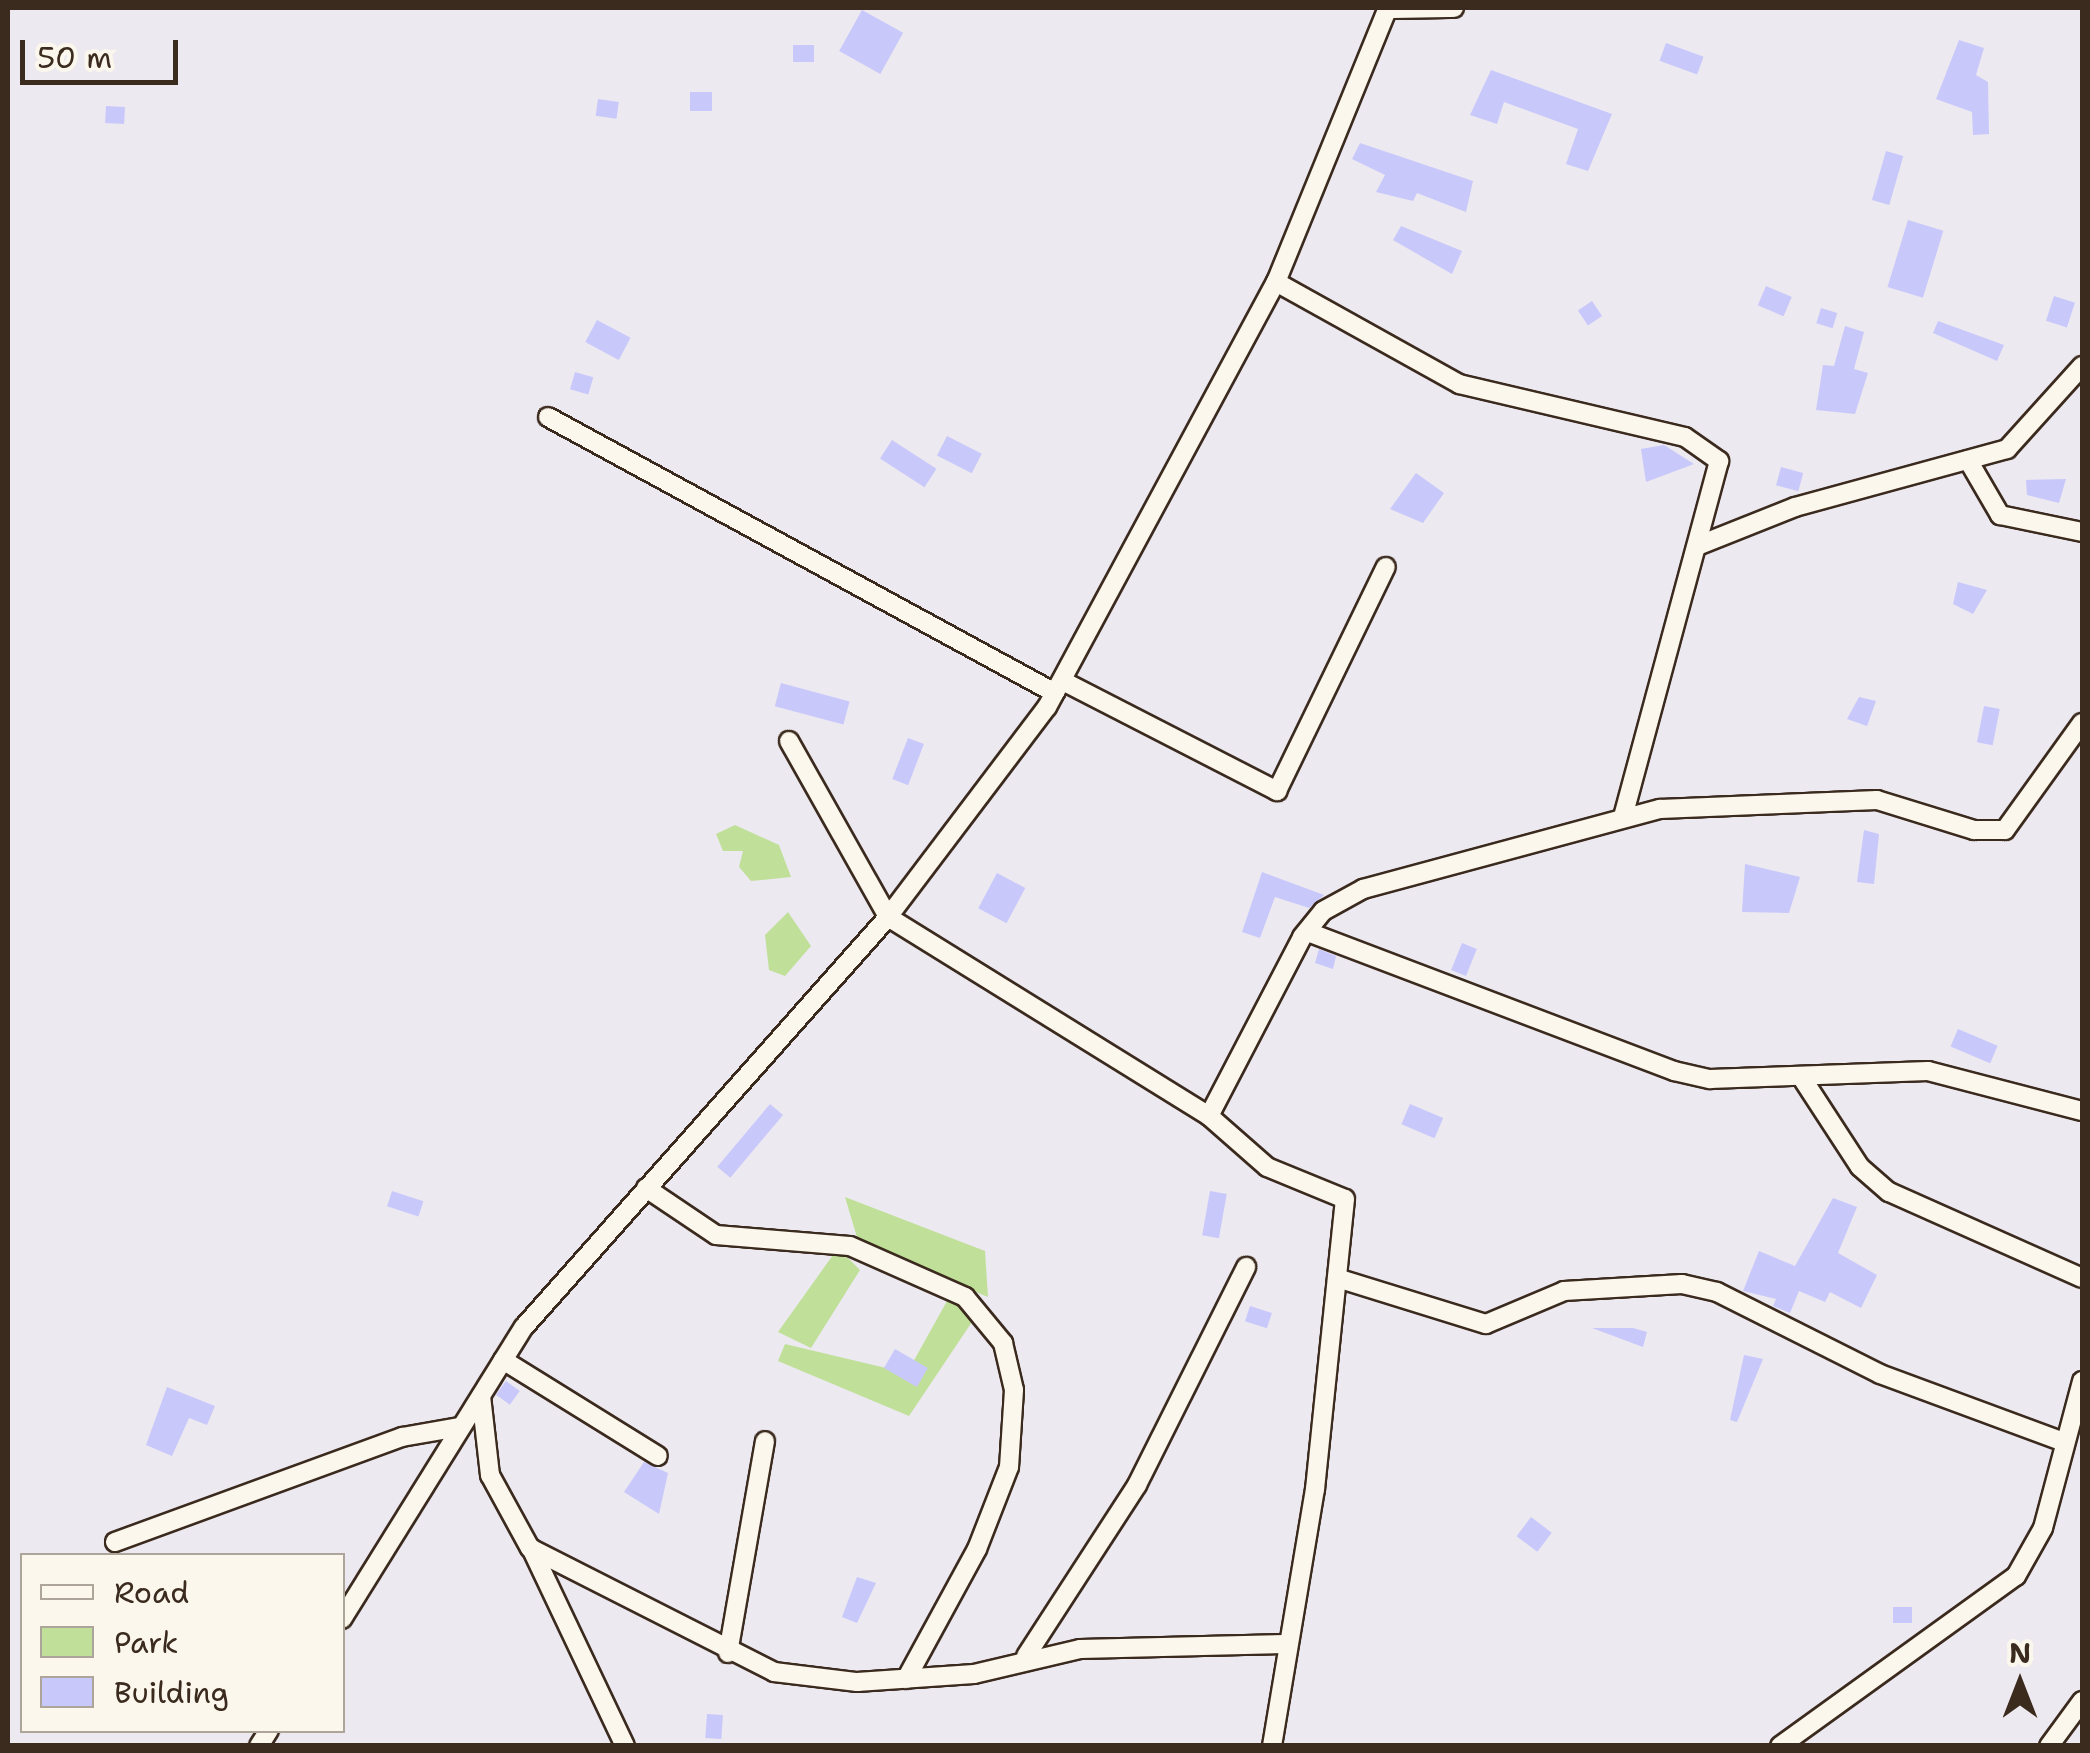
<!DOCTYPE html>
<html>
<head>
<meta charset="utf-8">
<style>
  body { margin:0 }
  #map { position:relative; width:2090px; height:1753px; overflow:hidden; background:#ece9f0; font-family:"Shantell Sans",sans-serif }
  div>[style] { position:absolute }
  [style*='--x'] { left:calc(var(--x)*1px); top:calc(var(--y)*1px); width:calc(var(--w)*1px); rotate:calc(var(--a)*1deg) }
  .green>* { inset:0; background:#c0e099 }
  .building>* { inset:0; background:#c9c8fb; transform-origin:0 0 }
  .roads { filter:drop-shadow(2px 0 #3b2a1e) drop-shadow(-2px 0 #3b2a1e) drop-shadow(0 2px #3b2a1e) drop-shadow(0 -2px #3b2a1e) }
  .street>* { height:18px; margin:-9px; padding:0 9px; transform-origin:9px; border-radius:9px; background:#fbf7ec }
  span { translate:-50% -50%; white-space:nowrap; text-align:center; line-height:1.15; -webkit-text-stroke:9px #fbf7ec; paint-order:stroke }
  .frame { position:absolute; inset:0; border:10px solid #3b2a1e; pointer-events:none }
  .legend { position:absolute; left:20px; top:1553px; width:325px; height:180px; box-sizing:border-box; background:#fbf7ec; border:2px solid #aea59a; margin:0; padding:12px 18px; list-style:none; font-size:30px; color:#3b2a1e }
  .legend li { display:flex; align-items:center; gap:20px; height:50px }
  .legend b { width:50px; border:2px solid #aea59a }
  .north { position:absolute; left:1970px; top:1633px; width:100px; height:100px; -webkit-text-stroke:8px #fbf7ec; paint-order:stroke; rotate:0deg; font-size:28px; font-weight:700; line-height:40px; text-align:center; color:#3b2a1e }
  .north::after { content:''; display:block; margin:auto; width:35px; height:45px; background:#3b2a1e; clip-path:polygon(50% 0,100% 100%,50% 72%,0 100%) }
  .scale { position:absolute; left:20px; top:40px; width:158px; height:45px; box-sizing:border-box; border:5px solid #3b2a1e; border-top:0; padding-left:12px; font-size:30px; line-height:35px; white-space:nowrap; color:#3b2a1e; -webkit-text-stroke:8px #fbf7ec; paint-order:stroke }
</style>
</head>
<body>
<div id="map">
  <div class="green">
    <i style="clip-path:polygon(735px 825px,779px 845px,791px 877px,751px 881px,739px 867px,743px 851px,723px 851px,716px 834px)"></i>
    <i style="clip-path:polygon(788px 912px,811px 946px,785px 976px,769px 970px,765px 935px)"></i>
    <i style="clip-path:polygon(845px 1197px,985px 1251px,988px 1297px,859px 1244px)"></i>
    <i style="clip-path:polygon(838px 1248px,860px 1270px,811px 1348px,778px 1332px)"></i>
    <i style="clip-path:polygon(952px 1292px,980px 1310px,909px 1416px,778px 1361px,785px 1344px,907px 1373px)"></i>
  </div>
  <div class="building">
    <i style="left:862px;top:10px;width:47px;height:47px;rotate:29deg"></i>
    <i style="clip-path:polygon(1959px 40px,1984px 48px,1976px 75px,1988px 82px,1989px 134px,1973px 135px,1972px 112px,1936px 99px)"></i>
    <i style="left:1666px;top:43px;width:40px;height:19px;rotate:20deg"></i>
    <i style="left:793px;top:45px;width:21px;height:17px"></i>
    <i style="clip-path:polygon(1491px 70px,1612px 114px,1588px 171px,1566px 164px,1578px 129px,1504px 102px,1497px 124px,1470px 115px)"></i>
    <i style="left:690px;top:92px;width:22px;height:19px"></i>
    <i style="left:598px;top:99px;width:21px;height:17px;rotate:8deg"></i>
    <i style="left:106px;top:106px;width:19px;height:17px;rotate:3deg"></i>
    <i style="clip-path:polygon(1360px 143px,1473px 181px,1466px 212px,1417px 193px,1413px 201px,1376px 192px,1385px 175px,1352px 159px)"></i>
    <i style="left:1886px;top:151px;width:18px;height:51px;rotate:16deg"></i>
    <i style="left:1908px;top:220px;width:37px;height:70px;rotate:17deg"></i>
    <i style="clip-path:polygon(1401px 226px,1462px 251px,1452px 274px,1393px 240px)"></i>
    <i style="left:1766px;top:286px;width:28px;height:21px;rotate:23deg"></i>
    <i style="left:2054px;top:296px;width:22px;height:26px;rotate:18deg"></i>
    <i style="left:1592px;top:301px;width:18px;height:17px;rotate:56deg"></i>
    <i style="left:1821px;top:308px;width:17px;height:16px;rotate:17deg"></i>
    <i style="left:597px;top:320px;width:38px;height:25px;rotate:28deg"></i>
    <i style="clip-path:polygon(1938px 321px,2004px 345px,1997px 361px,1933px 333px)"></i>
    <i style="clip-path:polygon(1845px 326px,1864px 332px,1854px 369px,1868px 373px,1855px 414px,1816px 410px,1823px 365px,1834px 366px)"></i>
    <i style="left:575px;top:372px;width:19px;height:18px;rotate:16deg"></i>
    <i style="left:947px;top:436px;width:39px;height:22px;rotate:27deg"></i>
    <i style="left:892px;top:440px;width:53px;height:22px;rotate:33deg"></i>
    <i style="clip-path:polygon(1664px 445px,1694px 464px,1646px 482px,1641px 449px)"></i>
    <i style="left:1781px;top:467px;width:23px;height:19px;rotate:15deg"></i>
    <i style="clip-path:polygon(1416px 473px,1444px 493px,1423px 523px,1390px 509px)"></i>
    <i style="clip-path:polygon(2066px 479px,2059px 503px,2027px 495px,2026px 480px)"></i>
    <i style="clip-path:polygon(1958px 582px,1987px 590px,1973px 614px,1953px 604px)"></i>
    <i style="left:781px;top:683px;width:71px;height:24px;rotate:15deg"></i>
    <i style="clip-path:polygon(1859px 697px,1876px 701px,1867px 726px,1847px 719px)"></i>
    <i style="left:1984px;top:706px;width:16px;height:37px;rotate:11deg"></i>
    <i style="left:908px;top:738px;width:17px;height:44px;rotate:21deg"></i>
    <i style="clip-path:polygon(1864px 830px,1879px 834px,1874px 884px,1857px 882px)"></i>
    <i style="clip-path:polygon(1745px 864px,1800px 877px,1789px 913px,1742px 912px)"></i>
    <i style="clip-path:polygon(1262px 872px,1324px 895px,1309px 908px,1275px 897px,1260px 938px,1242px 932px)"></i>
    <i style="left:997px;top:873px;width:32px;height:40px;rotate:28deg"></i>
    <i style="left:1462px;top:943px;width:16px;height:29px;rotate:22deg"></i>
    <i style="clip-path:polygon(1319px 949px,1336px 956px,1333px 969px,1315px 963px)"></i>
    <i style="left:1958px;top:1029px;width:43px;height:19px;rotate:23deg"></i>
    <i style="left:770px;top:1104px;width:17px;height:82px;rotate:40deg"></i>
    <i style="left:1410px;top:1104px;width:36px;height:22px;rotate:23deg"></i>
    <i style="left:392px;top:1191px;width:33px;height:16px;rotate:18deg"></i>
    <i style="left:1210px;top:1191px;width:17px;height:45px;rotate:10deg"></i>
    <i style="clip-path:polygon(1833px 1198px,1857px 1207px,1838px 1253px,1877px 1275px,1861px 1308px,1830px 1292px,1825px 1302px,1799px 1291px,1790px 1313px,1773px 1306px,1776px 1299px,1743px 1291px,1759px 1251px,1795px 1266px)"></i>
    <i style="left:1250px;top:1306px;width:23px;height:16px;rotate:18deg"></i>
    <i style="clip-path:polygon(1592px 1328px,1633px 1328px,1647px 1332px,1643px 1347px)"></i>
    <i style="left:895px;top:1349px;width:38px;height:22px;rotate:30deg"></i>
    <i style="clip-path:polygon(1744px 1355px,1763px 1359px,1737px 1422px,1730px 1420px)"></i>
    <i style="left:506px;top:1381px;width:17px;height:17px;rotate:36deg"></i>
    <i style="clip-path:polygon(167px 1387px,215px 1406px,207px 1425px,189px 1418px,172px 1456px,146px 1445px)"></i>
    <i style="clip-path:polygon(644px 1462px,668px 1473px,659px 1514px,624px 1492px)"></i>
    <i style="left:1531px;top:1517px;width:26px;height:24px;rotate:37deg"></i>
    <i style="clip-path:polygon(857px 1577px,876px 1583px,857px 1623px,842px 1617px)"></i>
    <i style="left:1893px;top:1607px;width:19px;height:16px"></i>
    <i style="left:707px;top:1714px;width:16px;height:24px;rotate:4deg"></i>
  </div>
  <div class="roads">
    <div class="street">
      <i style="--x:1388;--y:9;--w:66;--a:-0.9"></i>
      <i style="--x:1276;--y:282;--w:210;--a:29.1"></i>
      <i style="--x:1459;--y:384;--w:232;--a:13.2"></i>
      <i style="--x:1685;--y:437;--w:42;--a:35.2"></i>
      <i style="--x:1719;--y:461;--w:366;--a:105.1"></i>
      <i style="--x:548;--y:417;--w:577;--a:28.56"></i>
      <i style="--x:1968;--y:460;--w:64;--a:59.8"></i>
      <i style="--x:2000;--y:515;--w:84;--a:11.7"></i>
      <i style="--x:1697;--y:546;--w:105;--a:-21.7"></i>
      <i style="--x:1795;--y:507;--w:220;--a:-15.3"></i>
      <i style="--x:2007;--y:449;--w:112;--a:-47.9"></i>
      <i style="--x:1063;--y:681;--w:241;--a:27.2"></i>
      <i style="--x:1277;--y:791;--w:249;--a:-64.1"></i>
      <i style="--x:789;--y:741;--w:202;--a:60.6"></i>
      <i style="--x:888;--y:917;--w:378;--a:31.8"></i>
      <i style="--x:1209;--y:1116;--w:77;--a:41.3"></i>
      <i style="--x:1267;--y:1167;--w:84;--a:22.3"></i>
      <i style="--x:1345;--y:1199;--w:292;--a:95.9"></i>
      <i style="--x:1315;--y:1489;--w:261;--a:99.5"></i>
      <i style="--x:1308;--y:932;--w:392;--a:20.8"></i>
      <i style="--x:1674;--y:1071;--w:37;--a:13"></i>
      <i style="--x:1710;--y:1079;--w:218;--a:-2.1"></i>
      <i style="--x:1928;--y:1071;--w:159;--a:14.6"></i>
      <i style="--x:1802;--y:1078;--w:106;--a:56.9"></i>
      <i style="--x:1860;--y:1167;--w:38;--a:41"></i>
      <i style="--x:1889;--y:1192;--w:211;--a:24"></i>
      <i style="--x:1209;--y:1116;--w:202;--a:-62.5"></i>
      <i style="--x:1302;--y:937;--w:33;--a:-51"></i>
      <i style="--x:1323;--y:911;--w:46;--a:-28.8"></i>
      <i style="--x:1363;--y:889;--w:308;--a:-15.1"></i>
      <i style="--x:1660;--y:809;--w:217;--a:-2.4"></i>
      <i style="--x:1877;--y:800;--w:102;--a:17.2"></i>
      <i style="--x:1974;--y:830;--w:31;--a:0"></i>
      <i style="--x:2005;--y:830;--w:132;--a:-54.3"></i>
      <i style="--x:646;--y:1188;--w:84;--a:33.9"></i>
      <i style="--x:716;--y:1235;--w:134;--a:4.7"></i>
      <i style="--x:850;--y:1246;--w:126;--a:23.9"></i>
      <i style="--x:965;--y:1297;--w:60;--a:50.4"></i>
      <i style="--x:1003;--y:1343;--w:48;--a:76.8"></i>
      <i style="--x:1014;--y:1390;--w:77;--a:93.7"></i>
      <i style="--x:1009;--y:1467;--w:88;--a:111.3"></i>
      <i style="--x:977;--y:1549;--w:148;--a:118.6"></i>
      <i style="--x:1337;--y:1278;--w:156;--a:17.2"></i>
      <i style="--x:1486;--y:1324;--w:85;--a:-22.9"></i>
      <i style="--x:1564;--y:1291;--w:118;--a:-3.4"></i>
      <i style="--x:1682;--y:1284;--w:36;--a:13"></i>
      <i style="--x:1717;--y:1292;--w:182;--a:26.7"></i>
      <i style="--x:1880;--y:1374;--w:196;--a:20.3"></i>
      <i style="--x:503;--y:1360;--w:182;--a:31.8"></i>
      <i style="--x:481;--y:1396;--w:80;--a:83.5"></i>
      <i style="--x:490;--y:1475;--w:83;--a:61.3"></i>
      <i style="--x:530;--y:1548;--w:274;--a:26.9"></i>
      <i style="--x:774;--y:1672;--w:84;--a:6.9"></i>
      <i style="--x:857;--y:1682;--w:117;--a:-3.9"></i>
      <i style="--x:974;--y:1674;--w:109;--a:-13.3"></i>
      <i style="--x:1080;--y:1649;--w:206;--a:-1.4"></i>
      <i style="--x:115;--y:1542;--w:306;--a:-20.1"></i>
      <i style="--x:402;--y:1437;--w:59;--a:-9.8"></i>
      <i style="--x:531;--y:1548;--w:219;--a:64.6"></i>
      <i style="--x:342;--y:1619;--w:344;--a:-58.1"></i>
      <i style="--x:524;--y:1327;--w:548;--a:-48.4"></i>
      <i style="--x:888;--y:917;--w:263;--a:-52.9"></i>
      <i style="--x:1047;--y:707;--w:483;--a:-61.7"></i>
      <i style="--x:1276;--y:282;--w:296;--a:-67.8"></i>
      <i style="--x:728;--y:1653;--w:215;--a:-80.1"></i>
      <i style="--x:1026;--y:1656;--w:204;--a:-57"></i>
      <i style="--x:1137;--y:1485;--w:244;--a:-63.4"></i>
      <i style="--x:259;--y:1746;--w:19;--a:-58"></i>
      <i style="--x:1780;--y:1746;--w:291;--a:-35.8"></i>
      <i style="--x:2016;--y:1576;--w:55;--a:-60.6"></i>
      <i style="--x:2043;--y:1528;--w:152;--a:-75.1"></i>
      <i style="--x:2049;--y:1746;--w:56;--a:-53.7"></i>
    </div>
  </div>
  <div class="frame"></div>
  <ul class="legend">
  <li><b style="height:12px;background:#fbf7ec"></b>Road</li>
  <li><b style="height:28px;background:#c0e099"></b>Park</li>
  <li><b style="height:28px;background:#c9c8fb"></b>Building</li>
  </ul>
  <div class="north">N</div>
  <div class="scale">50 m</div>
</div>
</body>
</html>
